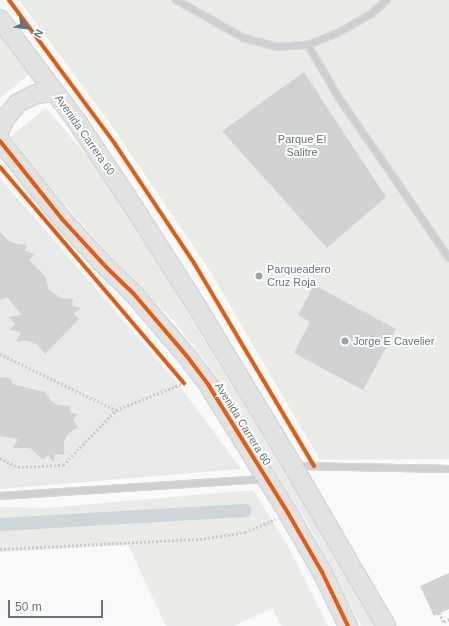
<!DOCTYPE html>
<html>
<head>
<meta charset="utf-8">
<style>
  body { margin:0 }
  #map { position:relative; width:449px; height:626px; overflow:hidden; background:#f9f9f9; font-family:Helvetica,sans-serif }
  div>[style] { position:absolute }
  [style*='--x'] { left:calc(var(--x)*1px); top:calc(var(--y)*1px); width:calc(var(--w)*1px); rotate:calc(var(--a)*1deg) }
  .built>* { inset:0; background:#e8e9e9 }
  .green>* { inset:0; background:#e8ebe6 }
  .canal>* { height:13px; margin:-6.5px; padding:0 6.5px; transform-origin:6.5px; border-radius:6.5px; background:#ced6d9 }
  .building>* { inset:0; background:#d0d2d3 }
  .path>* { height:2.5px; margin-top:-1.25px; transform-origin:0; background:repeating-linear-gradient(90deg,#cbcccd 0 2px,transparent 0 4px) }
  .roads { filter:drop-shadow(1px 0 #d5d6d7) drop-shadow(-1px 0 #d5d6d7) drop-shadow(0 1px #d5d6d7) drop-shadow(0 -1px #d5d6d7) }
  .lane>* { height:6px; margin:-3px; padding:0 3px; transform-origin:3px; border-radius:3px; background:#cecfd0 }
  .secondary>* { height:18px; margin:-9px; padding:0 9px; transform-origin:9px; border-radius:9px; background:#e1e2e2 }
  .cycleway>* { height:4px; margin:-2px; padding:0 2px; transform-origin:2px; border-radius:2px; background:#e8590c }
  .dots>* { width:11px; height:11px; translate:-50% -50%; box-sizing:border-box; border:2px solid #fff; border-radius:50% }
  span { translate:-50% -50%; white-space:nowrap; text-align:center; line-height:1.15; -webkit-text-stroke:4px #fff; paint-order:stroke }
  .street-label { font-size:11px; color:#657683 }
  .park-label { font-size:11px; color:#687a64 }
  .poi-label { font-size:11px; color:#657683 }
  .left { translate:0 -50%; text-align:left }
  .north { position:absolute; left:8px; top:8px; width:40px; height:40px; -webkit-text-stroke:3px #fff; paint-order:stroke; rotate:118deg; font-size:11px; font-weight:700; line-height:16px; text-align:center; color:#657683 }
  .north::after { content:''; display:block; margin:auto; width:14px; height:18px; background:#657683; clip-path:polygon(50% 0,100% 100%,50% 72%,0 100%) }
  .scale { position:absolute; left:8px; top:600px; width:95px; height:18px; box-sizing:border-box; border:2px solid #657683; border-top:0; padding-left:5px; font-size:12px; line-height:14px; white-space:nowrap; color:#657683; -webkit-text-stroke:3px #fff; paint-order:stroke }
</style>
</head>
<body>
<div id="map">
  <div class="built">
    <i style="clip-path:polygon(0 178px,179px 385px,241px 469px,0 489px)"></i>
  </div>
  <div class="green">
    <i style="clip-path:polygon(19px 0,449px 0,449px 459px,320px 460px,207px 266px,109px 122px)"></i>
    <i style="clip-path:polygon(0 34px,30px 74px,0 98px)"></i>
    <i style="clip-path:polygon(46px 108px,99px 170px,134px 224px,310px 514px,375px 626px,361px 626px,308px 524px,203px 358px,174px 321px,125px 272px,59px 198px,10px 137px)"></i>
    <i style="clip-path:polygon(253px 490px,289px 548px,328px 626px,281px 626px,272px 608px,234px 626px,166px 626px,128px 545px,0 552px,0 507px,46px 508px)"></i>
  </div>
  <div class="canal">
    <i style="--x:0;--y:524;--w:245;--a:-3.3"></i>
  </div>
  <div class="building">
    <i style="clip-path:polygon(304px 72px,386px 197px,327px 248px,222px 131px)"></i>
    <i style="clip-path:polygon(0 232px,9px 241px,16px 244px,27px 245px,25px 251px,35px 254px,29px 260px,45px 276px,49px 290px,61px 298px,73px 299px,72px 306px,81px 308px,74px 314px,79px 319px,45px 354px,38px 345px,32px 342px,25px 340px,16px 342px,21px 332px,9px 330px,15px 324px,9px 317px,22px 315px,7px 297px,0 300px)"></i>
    <i style="clip-path:polygon(314px 285px,396px 329px,363px 390px,294px 353px,310px 322px,298px 315px)"></i>
    <i style="clip-path:polygon(0 377px,11px 378px,12px 384px,45px 392px,52px 402px,59px 405px,70px 406px,71px 413px,78px 414px,73px 420px,78px 427px,68px 434px,64px 441px,64px 455px,55px 454px,54px 463px,48px 455px,43px 460px,30px 448px,13px 448px,18px 439px,0 436px)"></i>
    <i style="clip-path:polygon(449px 573px,449px 609px,434px 616px,420px 586px)"></i>
  </div>
  <div class="path">
    <i style="--x:0;--y:354;--w:129;--a:25.8"></i>
    <i style="--x:0;--y:458;--w:20;--a:27"></i>
    <i style="--x:18;--y:467;--w:45;--a:-2.5"></i>
    <i style="--x:63;--y:465;--w:76;--a:-46.1"></i>
    <i style="--x:116;--y:410;--w:73;--a:-21.7"></i>
    <i style="--x:0;--y:549;--w:200;--a:-2.9"></i>
    <i style="--x:200;--y:539;--w:46;--a:-8.8"></i>
    <i style="--x:245;--y:532;--w:33;--a:-23"></i>
    <i style="--x:439;--y:613;--w:10;--a:61"></i>
    <i style="--x:444;--y:622;--w:6;--a:-31"></i>
  </div>
  <div class="roads">
    <div class="lane">
      <i style="--x:176;--y:0;--w:78;--a:29.2"></i>
      <i style="--x:244;--y:38;--w:34;--a:15"></i>
      <i style="--x:277;--y:47;--w:31;--a:-4"></i>
      <i style="--x:308;--y:45;--w:32;--a:-22"></i>
      <i style="--x:338;--y:33;--w:38;--a:-30"></i>
      <i style="--x:371;--y:14;--w:21;--a:-41"></i>
      <i style="--x:308;--y:45;--w:61;--a:59.7"></i>
      <i style="--x:339;--y:98;--w:194;--a:55.5"></i>
      <i style="--x:297;--y:466;--w:152;--a:1.1"></i>
      <i style="--x:0;--y:496;--w:265;--a:-3.7"></i>
    </div>
    <div class="secondary">
      <i style="--x:0;--y:19;--w:130;--a:53.1"></i>
      <i style="--x:78;--y:123;--w:103;--a:56.5"></i>
      <i style="--x:135;--y:209;--w:120;--a:57.6"></i>
      <i style="--x:199;--y:310;--w:182;--a:58.9"></i>
      <i style="--x:293;--y:466;--w:185;--a:59.8"></i>
      <i style="--x:0;--y:130;--w:12;--a:-66"></i>
      <i style="--x:5;--y:119;--w:21;--a:-51"></i>
      <i style="--x:18;--y:103;--w:20;--a:-27"></i>
      <i style="--x:36;--y:94;--w:18;--a:-6"></i>
      <i style="--x:0;--y:141;--w:100;--a:51.5"></i>
      <i style="--x:62;--y:219;--w:67;--a:47.4"></i>
      <i style="--x:107;--y:268;--w:36;--a:44"></i>
      <i style="--x:133;--y:293;--w:82;--a:49.5"></i>
      <i style="--x:186;--y:355;--w:39;--a:53"></i>
      <i style="--x:209;--y:386;--w:150;--a:58.1"></i>
      <i style="--x:288;--y:513;--w:68;--a:60"></i>
      <i style="--x:322;--y:572;--w:60;--a:64.3"></i>
    </div>
  </div>
  <div class="cycleway">
    <i style="--x:9;--y:0;--w:179;--a:53.6"></i>
    <i style="--x:115;--y:144;--w:143;--a:56.4"></i>
    <i style="--x:194;--y:263;--w:236;--a:59.4"></i>
    <i style="--x:0;--y:141;--w:100;--a:51.5"></i>
    <i style="--x:62;--y:219;--w:67;--a:47.4"></i>
    <i style="--x:107;--y:268;--w:36;--a:44"></i>
    <i style="--x:133;--y:293;--w:82;--a:49.5"></i>
    <i style="--x:186;--y:355;--w:39;--a:53"></i>
    <i style="--x:209;--y:386;--w:150;--a:58.1"></i>
    <i style="--x:288;--y:513;--w:68;--a:60"></i>
    <i style="--x:322;--y:572;--w:60;--a:64.3"></i>
    <i style="--x:0;--y:167;--w:284;--a:49.6"></i>
  </div>
  <div class="dots">
    <i style="left:259px;top:276px;background:#99a4ac"></i>
    <i style="left:345px;top:341px;background:#99a4ac"></i>
  </div>
  <div class="street-label">
    <span style="left:85px;top:135px;rotate:55deg">Avenida Carrera 60</span>
    <span style="left:243px;top:424px;rotate:58deg">Avenida Carrera 60</span>
  </div>
  <div class="park-label">
    <span style="left:302px;top:146px">Parque El<br>Salitre</span>
  </div>
  <div class="poi-label">
    <span class="left" style="left:267px;top:276px">Parqueadero<br>Cruz Roja</span>
    <span class="left" style="left:353px;top:341px">Jorge E Cavelier</span>
  </div>
  <div class="north">N</div>
  <div class="scale">50 m</div>
</div>
</body>
</html>
